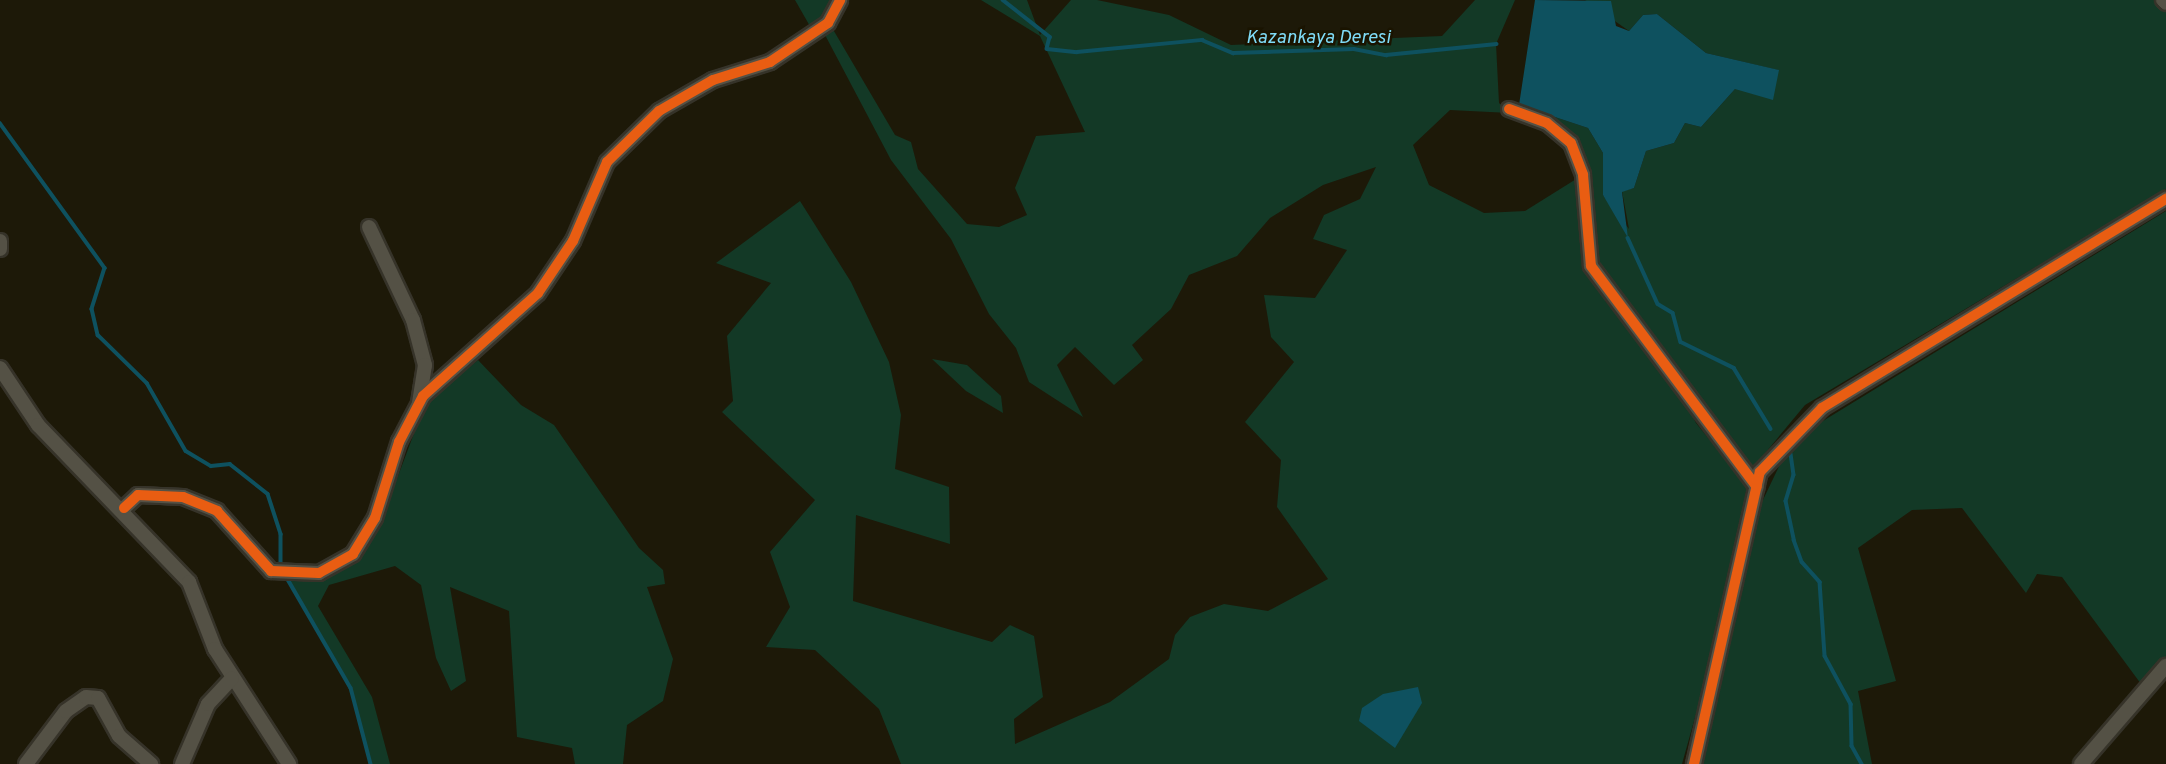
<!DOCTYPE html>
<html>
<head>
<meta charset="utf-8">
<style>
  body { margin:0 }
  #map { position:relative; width:2166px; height:764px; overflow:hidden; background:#1d1908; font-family:Overpass,sans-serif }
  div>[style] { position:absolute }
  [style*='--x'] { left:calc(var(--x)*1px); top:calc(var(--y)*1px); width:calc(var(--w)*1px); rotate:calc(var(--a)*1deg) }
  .green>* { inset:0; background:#133926 }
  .water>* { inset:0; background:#0e515f }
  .stream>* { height:3.5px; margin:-1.75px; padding:0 1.75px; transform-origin:1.75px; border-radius:1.75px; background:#0e515f }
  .roads { filter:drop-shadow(2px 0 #363329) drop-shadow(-2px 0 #363329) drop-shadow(0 2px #363329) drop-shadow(0 -2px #363329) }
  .minor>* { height:14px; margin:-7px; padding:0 7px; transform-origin:7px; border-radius:7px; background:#545145 }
  .cycleway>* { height:10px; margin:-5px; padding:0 5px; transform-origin:5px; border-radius:5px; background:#e95d12 }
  span { translate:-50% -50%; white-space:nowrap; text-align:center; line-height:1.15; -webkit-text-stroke:5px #1a1400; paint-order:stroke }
  .water-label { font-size:19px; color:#7fdbf6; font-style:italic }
</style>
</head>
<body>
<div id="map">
  <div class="green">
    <i style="clip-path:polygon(795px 0,835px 0,811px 28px)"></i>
    <i style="clip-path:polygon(981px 0,1027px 0,1040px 35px,1071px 0,1097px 0,1169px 15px,1231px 45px,1442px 36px,1475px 0,1515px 0,1496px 44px,1499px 103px,1510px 113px,1450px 110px,1413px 145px,1429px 185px,1484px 213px,1525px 211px,1581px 176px,1587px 267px,1606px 302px,1673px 379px,1696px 423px,1747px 486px,1723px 617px,1682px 764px,901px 764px,879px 709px,815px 650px,766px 647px,790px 607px,770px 552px,815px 500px,722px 412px,733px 401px,727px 336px,771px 283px,716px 263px,800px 201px,851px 282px,889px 362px,901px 415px,895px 469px,949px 487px,950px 544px,856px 515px,853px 601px,992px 642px,1010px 625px,1034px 636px,1043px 697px,1014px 719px,1015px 744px,1110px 702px,1169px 659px,1175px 635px,1190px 617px,1224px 604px,1268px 611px,1328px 579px,1277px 507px,1281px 460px,1245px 422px,1294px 362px,1271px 337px,1264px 295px,1315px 298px,1347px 250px,1313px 239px,1324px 215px,1360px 199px,1376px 167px,1323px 185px,1270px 218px,1237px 256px,1189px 275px,1171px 309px,1132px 345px,1143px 360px,1114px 385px,1075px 347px,1057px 365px,1083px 417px,1029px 382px,1016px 348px,989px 314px,951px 239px,891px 160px,824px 33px,831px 26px,895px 135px,911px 142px,918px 169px,967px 224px,999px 227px,1027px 215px,1015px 188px,1036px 136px,1085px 132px,1040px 36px)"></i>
    <i style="clip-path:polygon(1585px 0,2156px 0,2166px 11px,2166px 189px,1805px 405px,1752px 469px,1594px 265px,1573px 141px,1519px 105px,1588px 128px,1603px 153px,1603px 195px,1629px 229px,1622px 191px,1634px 188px,1646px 151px,1674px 143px,1685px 123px,1701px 127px,1735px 89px,1778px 70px,1706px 53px,1657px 14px,1643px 15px,1629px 31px)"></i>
    <i style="clip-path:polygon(2166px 211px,2166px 662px,2144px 688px,2062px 577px,2037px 574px,2026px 593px,1962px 508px,1912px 510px,1858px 548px,1896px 681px,1858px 691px,1872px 764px,1702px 764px,1761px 504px,1783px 458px,1818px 424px)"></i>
    <i style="clip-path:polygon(932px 359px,967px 365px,1001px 396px,1003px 413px,966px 391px)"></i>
    <i style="clip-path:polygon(478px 360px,521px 405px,554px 425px,639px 548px,663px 570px,665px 584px,647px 587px,673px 659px,663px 701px,627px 725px,623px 764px,575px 764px,572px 748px,517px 737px,509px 611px,450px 587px,466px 681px,451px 691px,436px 658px,421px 585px,395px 566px,329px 585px,318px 606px,372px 697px,390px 764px,371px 764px,351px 688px,285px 575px,320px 577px,353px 564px,377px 532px,425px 404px)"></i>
  </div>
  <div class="water">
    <i style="clip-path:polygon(1535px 0,1611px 1px,1616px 26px,1629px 31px,1643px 15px,1657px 14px,1706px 53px,1779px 70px,1773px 100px,1735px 89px,1701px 127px,1685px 123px,1674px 143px,1646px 151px,1634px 188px,1622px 192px,1628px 238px,1603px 195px,1603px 153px,1588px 128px,1519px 105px)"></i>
    <i style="clip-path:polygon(1418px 687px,1422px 703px,1395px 748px,1359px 721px,1362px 708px,1383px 694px)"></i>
  </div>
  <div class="stream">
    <i style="--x:1003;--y:0;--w:60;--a:38.2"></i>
    <i style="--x:1050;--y:37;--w:12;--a:104"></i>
    <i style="--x:1047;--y:49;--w:30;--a:6"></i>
    <i style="--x:1077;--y:52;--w:126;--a:-5.5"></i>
    <i style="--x:1202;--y:40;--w:34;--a:23"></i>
    <i style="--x:1233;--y:53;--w:121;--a:-1.9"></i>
    <i style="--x:1354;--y:49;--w:33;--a:11"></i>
    <i style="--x:1386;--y:55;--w:111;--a:-5.7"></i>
    <i style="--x:0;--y:123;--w:179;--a:54.1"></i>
    <i style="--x:105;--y:268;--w:43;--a:107.6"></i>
    <i style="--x:92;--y:309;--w:27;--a:77"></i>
    <i style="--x:98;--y:335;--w:69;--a:44.4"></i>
    <i style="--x:147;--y:383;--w:78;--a:60.2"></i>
    <i style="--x:186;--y:451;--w:29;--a:31"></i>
    <i style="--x:211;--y:466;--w:19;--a:-6"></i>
    <i style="--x:230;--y:464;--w:48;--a:38.3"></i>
    <i style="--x:268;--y:494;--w:42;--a:72"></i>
    <i style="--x:281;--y:534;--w:32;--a:90"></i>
    <i style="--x:1628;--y:238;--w:72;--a:65.6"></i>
    <i style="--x:1658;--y:304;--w:17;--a:31"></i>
    <i style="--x:1673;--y:313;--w:30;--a:75"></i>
    <i style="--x:1681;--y:342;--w:59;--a:26.1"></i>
    <i style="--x:1734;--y:368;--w:71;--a:58.8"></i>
    <i style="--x:1791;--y:454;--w:21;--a:82"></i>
    <i style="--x:1794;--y:475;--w:27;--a:107"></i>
    <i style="--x:1786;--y:501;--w:40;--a:78"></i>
    <i style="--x:1794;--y:540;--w:23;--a:70"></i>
    <i style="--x:1802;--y:562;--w:27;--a:48"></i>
    <i style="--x:1820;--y:582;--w:74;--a:86.1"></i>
    <i style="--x:1825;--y:656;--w:55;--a:61.6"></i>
    <i style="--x:1851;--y:704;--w:42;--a:88.6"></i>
    <i style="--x:1852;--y:746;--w:21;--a:61"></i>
    <i style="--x:286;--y:576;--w:129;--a:59.9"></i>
    <i style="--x:351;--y:688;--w:79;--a:75.3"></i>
  </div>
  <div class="roads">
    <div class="minor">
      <i style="--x:2163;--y:0;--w:4;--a:45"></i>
      <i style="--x:1509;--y:109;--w:40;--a:20.2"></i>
      <i style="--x:1547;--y:123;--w:31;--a:40"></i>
      <i style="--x:1571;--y:143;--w:34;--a:69"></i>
      <i style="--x:1583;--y:175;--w:91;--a:85"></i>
      <i style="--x:1591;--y:266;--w:276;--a:53.1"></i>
      <i style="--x:369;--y:227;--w:103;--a:64.7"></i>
      <i style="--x:413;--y:320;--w:47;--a:75.1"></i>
      <i style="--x:425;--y:365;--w:39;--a:99"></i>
      <i style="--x:0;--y:241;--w:8;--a:90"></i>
      <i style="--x:0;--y:368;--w:69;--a:56.3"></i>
      <i style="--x:38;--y:425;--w:218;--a:46.1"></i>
      <i style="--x:189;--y:582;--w:72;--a:68.8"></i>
      <i style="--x:215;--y:649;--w:137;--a:57.2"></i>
      <i style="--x:124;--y:508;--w:19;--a:-43"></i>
      <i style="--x:138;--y:495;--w:45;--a:2.5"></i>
      <i style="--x:183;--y:497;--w:37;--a:22"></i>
      <i style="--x:217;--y:511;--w:81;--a:48"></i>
      <i style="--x:271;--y:571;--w:48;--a:2.4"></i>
      <i style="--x:319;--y:573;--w:39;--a:-29"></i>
      <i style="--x:353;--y:554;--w:42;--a:-58.6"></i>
      <i style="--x:375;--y:518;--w:80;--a:-72.5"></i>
      <i style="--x:399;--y:442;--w:52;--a:-62.4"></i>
      <i style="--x:423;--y:396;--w:154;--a:-41.8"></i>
      <i style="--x:538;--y:293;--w:63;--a:-56.1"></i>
      <i style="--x:573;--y:241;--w:86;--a:-66.7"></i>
      <i style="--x:607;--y:162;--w:73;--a:-44.4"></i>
      <i style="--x:659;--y:111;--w:62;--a:-29.9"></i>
      <i style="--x:713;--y:80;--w:60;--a:-17.5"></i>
      <i style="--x:770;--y:62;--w:70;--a:-33.9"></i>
      <i style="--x:828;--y:23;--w:26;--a:-62"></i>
      <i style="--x:26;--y:764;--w:66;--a:-53"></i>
      <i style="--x:66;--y:711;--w:24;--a:-35"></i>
      <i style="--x:86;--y:697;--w:12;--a:5"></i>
      <i style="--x:98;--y:698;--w:43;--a:61.1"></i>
      <i style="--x:119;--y:736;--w:43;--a:41.2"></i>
      <i style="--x:182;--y:764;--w:65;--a:-66.6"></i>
      <i style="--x:208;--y:704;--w:35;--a:-47"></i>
      <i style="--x:1694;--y:764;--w:299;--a:-77.3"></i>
      <i style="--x:1760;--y:472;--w:89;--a:-45.9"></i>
      <i style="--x:1822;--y:408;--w:403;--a:-31.3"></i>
      <i style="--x:2081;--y:764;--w:130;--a:-49.1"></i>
    </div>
  </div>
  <div class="cycleway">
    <i style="--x:1509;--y:109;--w:40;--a:20.2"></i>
    <i style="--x:1547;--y:123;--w:31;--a:40"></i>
    <i style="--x:1571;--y:143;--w:34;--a:69"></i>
    <i style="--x:1583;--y:175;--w:91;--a:85"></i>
    <i style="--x:1591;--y:266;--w:276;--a:53.1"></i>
    <i style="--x:124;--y:508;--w:19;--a:-43"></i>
    <i style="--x:138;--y:495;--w:45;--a:2.5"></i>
    <i style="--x:183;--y:497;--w:37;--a:22"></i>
    <i style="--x:217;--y:511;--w:81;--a:48"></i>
    <i style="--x:271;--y:571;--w:48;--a:2.4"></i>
    <i style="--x:319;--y:573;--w:39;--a:-29"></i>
    <i style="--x:353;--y:554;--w:42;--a:-58.6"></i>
    <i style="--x:375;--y:518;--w:80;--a:-72.5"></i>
    <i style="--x:399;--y:442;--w:52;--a:-62.4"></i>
    <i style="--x:423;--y:396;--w:154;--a:-41.8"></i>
    <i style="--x:538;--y:293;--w:63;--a:-56.1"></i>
    <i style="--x:573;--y:241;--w:86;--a:-66.7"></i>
    <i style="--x:607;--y:162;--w:73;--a:-44.4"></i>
    <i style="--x:659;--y:111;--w:62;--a:-29.9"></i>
    <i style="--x:713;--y:80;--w:60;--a:-17.5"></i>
    <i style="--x:770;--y:62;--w:70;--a:-33.9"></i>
    <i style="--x:828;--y:23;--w:26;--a:-62"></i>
    <i style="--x:1694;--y:764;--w:299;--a:-77.3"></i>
    <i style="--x:1760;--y:472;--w:89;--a:-45.9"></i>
    <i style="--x:1822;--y:408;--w:403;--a:-31.3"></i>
  </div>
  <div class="water-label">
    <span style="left:1318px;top:39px">Kazankaya Deresi</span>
  </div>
</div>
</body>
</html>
